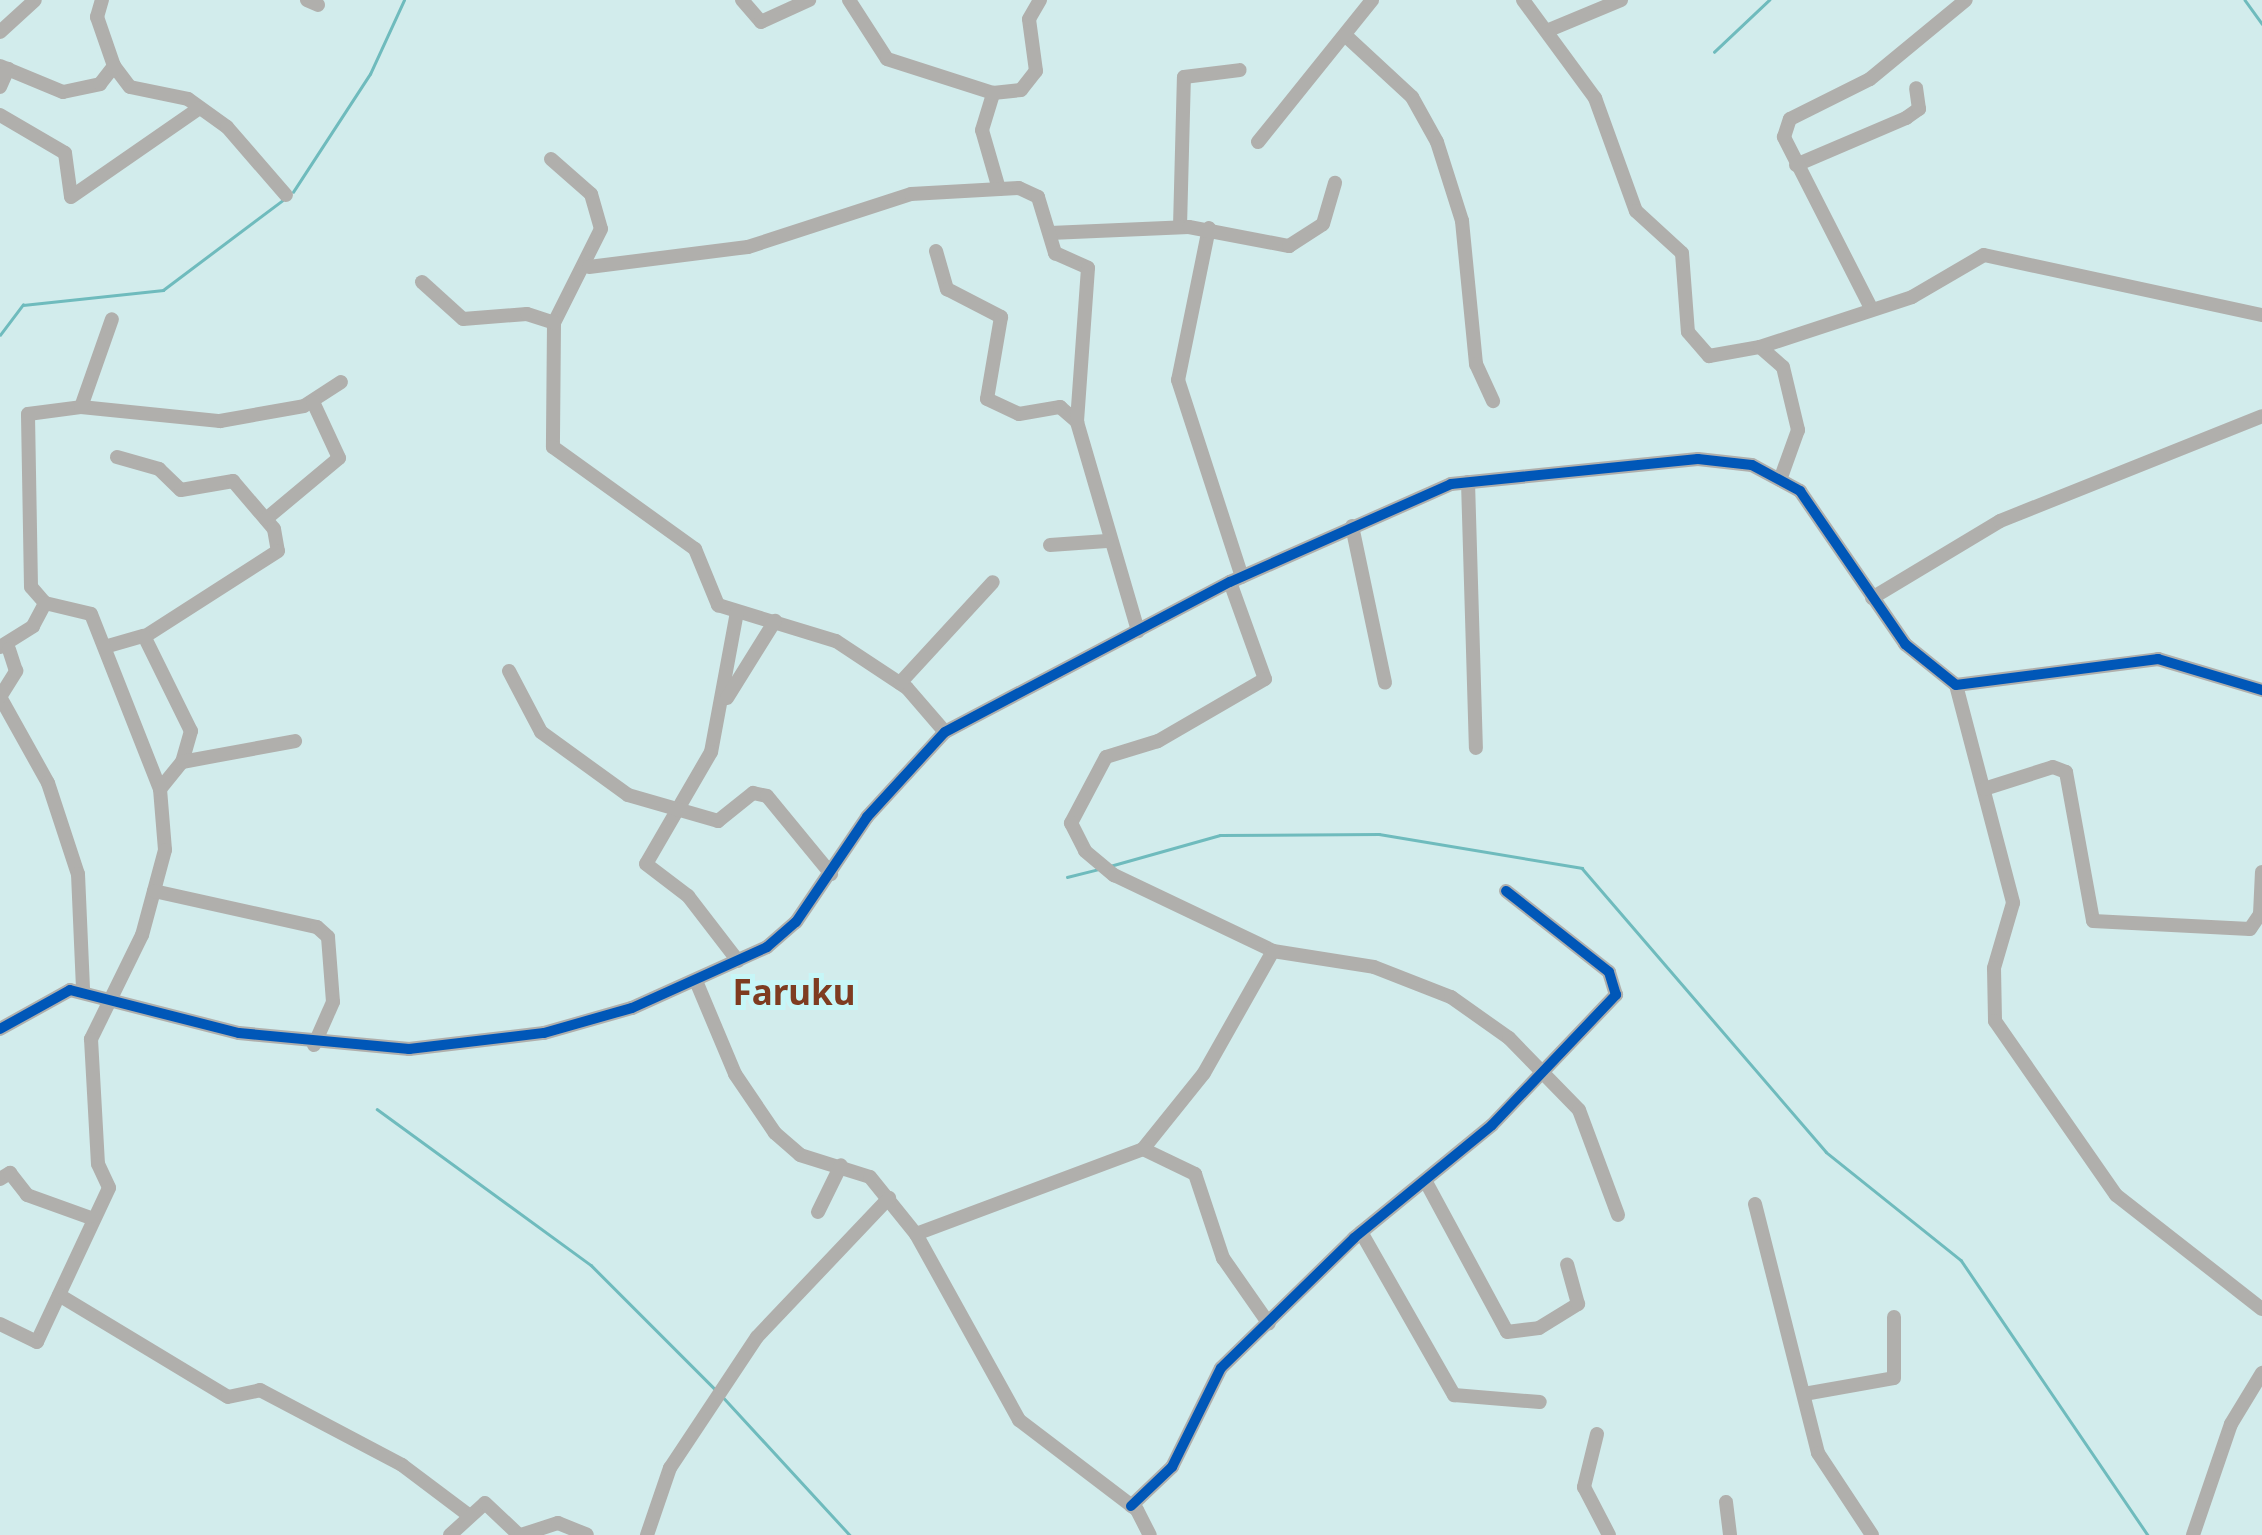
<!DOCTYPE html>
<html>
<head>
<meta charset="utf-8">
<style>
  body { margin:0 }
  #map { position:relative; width:2262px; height:1535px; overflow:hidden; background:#d2ecec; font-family:"Noto Sans",sans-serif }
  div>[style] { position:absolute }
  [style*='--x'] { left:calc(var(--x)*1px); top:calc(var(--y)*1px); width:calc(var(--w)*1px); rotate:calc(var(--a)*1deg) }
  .stream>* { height:2.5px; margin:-1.25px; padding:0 1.25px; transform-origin:1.25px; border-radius:1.25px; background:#6fbbbd }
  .minor>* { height:14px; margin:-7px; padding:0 7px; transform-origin:7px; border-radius:7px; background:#b0afac }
  .cycleway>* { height:10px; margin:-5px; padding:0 5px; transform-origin:5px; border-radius:5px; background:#0057b8 }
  span { translate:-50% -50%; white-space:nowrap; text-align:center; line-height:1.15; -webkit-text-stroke:10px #c7f6f7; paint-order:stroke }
  .quarter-label { font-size:35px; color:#7e3c21; font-weight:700 }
</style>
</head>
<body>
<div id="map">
  <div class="stream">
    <i style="--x:2245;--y:0;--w:29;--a:54"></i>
    <i style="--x:1714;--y:52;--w:76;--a:-43.4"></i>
    <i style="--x:293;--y:192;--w:141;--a:-56.9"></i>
    <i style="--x:370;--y:74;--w:81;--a:-65.3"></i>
    <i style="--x:0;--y:335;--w:38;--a:-53"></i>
    <i style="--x:23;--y:305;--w:141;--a:-6.1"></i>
    <i style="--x:163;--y:290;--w:150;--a:-36.9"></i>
    <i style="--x:1110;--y:866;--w:114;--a:-15.7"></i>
    <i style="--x:1220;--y:835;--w:159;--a:-0.4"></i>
    <i style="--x:1379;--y:834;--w:206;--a:9.5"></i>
    <i style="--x:1582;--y:868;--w:374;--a:49.3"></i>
    <i style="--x:1826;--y:1152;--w:173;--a:38.7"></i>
    <i style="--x:1961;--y:1260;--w:333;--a:55.8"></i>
    <i style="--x:1067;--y:877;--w:32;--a:-14"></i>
    <i style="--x:377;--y:1109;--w:265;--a:36.1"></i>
    <i style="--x:591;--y:1265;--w:174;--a:45"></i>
    <i style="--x:723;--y:1397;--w:188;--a:47.4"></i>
  </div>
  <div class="minor">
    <i style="--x:307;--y:0;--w:12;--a:24"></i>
    <i style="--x:742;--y:0;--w:29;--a:49"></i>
    <i style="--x:761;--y:22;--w:53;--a:-24.6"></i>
    <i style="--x:849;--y:0;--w:70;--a:57.2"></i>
    <i style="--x:887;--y:59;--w:111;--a:17.8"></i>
    <i style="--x:1523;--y:0;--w:122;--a:53.7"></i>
    <i style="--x:1595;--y:98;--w:120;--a:70.1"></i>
    <i style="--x:1636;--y:211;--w:62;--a:42.4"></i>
    <i style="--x:1682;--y:253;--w:79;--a:85.7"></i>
    <i style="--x:1688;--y:332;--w:32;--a:49"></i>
    <i style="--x:1709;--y:356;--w:52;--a:-10"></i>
    <i style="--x:1760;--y:347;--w:30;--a:41"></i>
    <i style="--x:1783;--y:367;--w:65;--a:76.6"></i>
    <i style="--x:1798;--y:430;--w:53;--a:109.8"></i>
    <i style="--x:1549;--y:30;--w:78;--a:-22.6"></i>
    <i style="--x:0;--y:32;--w:47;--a:-42.4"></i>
    <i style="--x:1346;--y:36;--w:90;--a:42.7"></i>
    <i style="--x:1412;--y:97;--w:51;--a:60.9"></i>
    <i style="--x:1437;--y:142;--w:83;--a:72.4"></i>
    <i style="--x:1462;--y:221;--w:144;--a:84.4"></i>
    <i style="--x:1476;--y:364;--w:41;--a:65.3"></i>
    <i style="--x:0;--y:66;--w:68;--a:22.4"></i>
    <i style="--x:63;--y:92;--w:38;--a:-12"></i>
    <i style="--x:100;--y:84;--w:23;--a:-52"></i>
    <i style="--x:114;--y:66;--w:52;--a:-109.1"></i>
    <i style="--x:97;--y:17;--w:18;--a:-74"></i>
    <i style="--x:114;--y:66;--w:26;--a:53"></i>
    <i style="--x:130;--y:87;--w:59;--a:11.7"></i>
    <i style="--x:188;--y:99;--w:48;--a:35.7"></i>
    <i style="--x:227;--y:127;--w:90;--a:49.1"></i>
    <i style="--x:0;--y:87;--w:20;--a:-66"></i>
    <i style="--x:0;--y:115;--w:75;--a:30.3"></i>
    <i style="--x:65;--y:153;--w:44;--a:82.2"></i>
    <i style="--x:71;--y:197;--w:155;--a:-34.7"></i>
    <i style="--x:1258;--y:142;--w:182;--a:-51.2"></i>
    <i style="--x:551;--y:159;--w:53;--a:41.2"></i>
    <i style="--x:591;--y:194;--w:36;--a:74"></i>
    <i style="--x:601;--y:229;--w:105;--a:116.6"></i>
    <i style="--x:554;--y:323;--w:124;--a:90.5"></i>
    <i style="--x:553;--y:447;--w:175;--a:35.7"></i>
    <i style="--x:695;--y:549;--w:61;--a:67.7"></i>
    <i style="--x:718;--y:605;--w:123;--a:17"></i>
    <i style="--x:836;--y:641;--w:85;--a:33.5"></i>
    <i style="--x:907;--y:688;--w:58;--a:49.2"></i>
    <i style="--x:1796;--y:165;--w:120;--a:-23.1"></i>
    <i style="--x:1906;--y:118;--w:16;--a:-35"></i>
    <i style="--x:1919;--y:109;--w:21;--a:-98"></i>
    <i style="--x:999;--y:189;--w:61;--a:-106.1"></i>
    <i style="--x:982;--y:130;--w:39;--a:-73"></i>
    <i style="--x:993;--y:93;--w:28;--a:-6"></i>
    <i style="--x:1021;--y:90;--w:24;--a:-52"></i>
    <i style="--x:1036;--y:71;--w:52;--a:-97.7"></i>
    <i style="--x:1029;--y:19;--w:22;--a:-60"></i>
    <i style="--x:1180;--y:227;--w:150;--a:-88.5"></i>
    <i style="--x:1184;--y:77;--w:56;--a:-7.1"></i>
    <i style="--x:1209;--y:228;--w:155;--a:101.5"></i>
    <i style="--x:1178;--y:380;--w:207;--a:72"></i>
    <i style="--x:1050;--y:233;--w:139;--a:-2.5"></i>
    <i style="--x:1189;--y:227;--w:102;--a:10.8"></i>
    <i style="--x:1289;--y:246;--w:40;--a:-32.9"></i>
    <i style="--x:1323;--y:224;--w:43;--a:-73.7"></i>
    <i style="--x:936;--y:251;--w:40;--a:74"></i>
    <i style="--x:947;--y:289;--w:61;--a:27.4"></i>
    <i style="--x:1001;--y:317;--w:83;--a:99.7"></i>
    <i style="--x:987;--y:399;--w:35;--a:25"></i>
    <i style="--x:1019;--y:414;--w:42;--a:-9.7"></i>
    <i style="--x:1060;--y:407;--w:23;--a:41"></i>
    <i style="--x:1077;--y:422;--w:218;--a:73.7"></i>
    <i style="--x:589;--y:267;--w:160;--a:-7.2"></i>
    <i style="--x:748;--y:247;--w:171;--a:-18"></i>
    <i style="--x:911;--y:194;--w:108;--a:-3.2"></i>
    <i style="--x:1019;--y:188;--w:21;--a:25"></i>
    <i style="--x:1038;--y:197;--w:59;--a:73.1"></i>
    <i style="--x:1055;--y:253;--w:36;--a:24"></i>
    <i style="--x:1088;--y:268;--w:154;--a:94.1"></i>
    <i style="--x:422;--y:282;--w:55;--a:42.1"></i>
    <i style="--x:463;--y:319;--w:64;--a:-4.5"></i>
    <i style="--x:527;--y:314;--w:28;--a:18"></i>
    <i style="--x:1871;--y:308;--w:192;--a:-117"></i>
    <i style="--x:1784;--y:137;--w:19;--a:-72"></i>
    <i style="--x:1790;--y:119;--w:89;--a:-26.6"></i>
    <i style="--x:1870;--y:79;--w:124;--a:-39.5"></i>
    <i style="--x:1760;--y:347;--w:160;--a:-18.2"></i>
    <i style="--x:1912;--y:297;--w:83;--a:-30.3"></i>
    <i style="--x:1984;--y:255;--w:284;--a:12.2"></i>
    <i style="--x:81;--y:407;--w:140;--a:5.8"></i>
    <i style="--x:220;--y:421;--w:85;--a:-10.1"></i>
    <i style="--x:304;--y:406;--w:44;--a:-33"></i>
    <i style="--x:117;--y:457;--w:44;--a:15.9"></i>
    <i style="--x:159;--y:469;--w:30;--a:44"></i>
    <i style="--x:181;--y:490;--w:53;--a:-9.8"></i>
    <i style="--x:233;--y:481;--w:63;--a:49.5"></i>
    <i style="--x:274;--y:529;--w:22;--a:80"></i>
    <i style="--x:278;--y:551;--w:159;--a:147.3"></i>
    <i style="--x:1468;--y:482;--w:266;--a:88.3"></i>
    <i style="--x:266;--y:519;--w:95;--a:-39.9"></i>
    <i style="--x:339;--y:458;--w:62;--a:-114.9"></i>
    <i style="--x:1352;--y:526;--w:160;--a:78.1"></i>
    <i style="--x:1050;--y:545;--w:57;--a:-4"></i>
    <i style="--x:1230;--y:582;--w:103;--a:70.2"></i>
    <i style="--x:1265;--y:679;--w:124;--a:149.9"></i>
    <i style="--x:1158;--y:741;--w:54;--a:162.9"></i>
    <i style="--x:1106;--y:757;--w:75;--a:117.9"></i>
    <i style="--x:1071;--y:823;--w:31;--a:63"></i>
    <i style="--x:1085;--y:851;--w:38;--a:40"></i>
    <i style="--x:1114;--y:875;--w:176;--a:25.5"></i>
    <i style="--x:1872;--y:598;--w:149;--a:-31"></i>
    <i style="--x:2000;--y:521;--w:282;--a:-21.8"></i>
    <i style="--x:45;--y:603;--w:21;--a:-131"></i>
    <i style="--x:31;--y:587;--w:173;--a:-91"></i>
    <i style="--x:28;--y:414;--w:53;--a:-7.5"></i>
    <i style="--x:81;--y:407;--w:93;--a:-70.6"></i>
    <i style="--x:737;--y:612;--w:142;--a:100.5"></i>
    <i style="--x:711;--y:752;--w:129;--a:120.1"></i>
    <i style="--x:646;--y:864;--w:53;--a:37.3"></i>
    <i style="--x:688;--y:896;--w:82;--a:52.4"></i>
    <i style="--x:108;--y:646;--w:37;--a:-16"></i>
    <i style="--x:144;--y:636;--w:106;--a:63.7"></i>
    <i style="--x:191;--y:731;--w:32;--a:106"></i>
    <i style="--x:0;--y:647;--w:39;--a:-32"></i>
    <i style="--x:33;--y:626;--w:26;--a:-62"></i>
    <i style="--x:45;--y:603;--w:47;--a:13.4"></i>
    <i style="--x:91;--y:614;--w:188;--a:68.5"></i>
    <i style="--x:160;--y:789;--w:61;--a:85.3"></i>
    <i style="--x:165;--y:850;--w:88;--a:105.1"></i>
    <i style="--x:142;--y:935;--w:116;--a:116.1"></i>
    <i style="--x:91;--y:1039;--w:125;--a:86.8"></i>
    <i style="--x:98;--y:1164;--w:26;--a:65"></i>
    <i style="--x:109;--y:1188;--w:170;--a:115.1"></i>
    <i style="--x:37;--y:1342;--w:41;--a:-154.1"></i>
    <i style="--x:509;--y:671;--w:69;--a:62.3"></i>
    <i style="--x:541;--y:732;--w:107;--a:35.9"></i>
    <i style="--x:628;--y:795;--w:94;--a:16.1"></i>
    <i style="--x:718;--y:821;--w:45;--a:-38.7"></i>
    <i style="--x:753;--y:793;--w:14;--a:12"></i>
    <i style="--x:767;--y:796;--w:101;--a:50.6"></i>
    <i style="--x:900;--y:683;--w:137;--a:-47.4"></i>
    <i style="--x:1956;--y:685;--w:225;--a:75.3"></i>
    <i style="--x:2013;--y:903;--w:68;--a:106.3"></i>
    <i style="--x:1994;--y:968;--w:53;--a:88.9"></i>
    <i style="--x:1995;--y:1021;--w:212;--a:55.2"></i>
    <i style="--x:2116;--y:1195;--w:185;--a:38"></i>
    <i style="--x:0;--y:697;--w:98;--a:60.8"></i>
    <i style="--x:48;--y:783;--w:96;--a:71.8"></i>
    <i style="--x:78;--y:874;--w:116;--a:87.5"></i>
    <i style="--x:0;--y:697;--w:31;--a:-58"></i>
    <i style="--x:16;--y:671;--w:23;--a:-108"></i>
    <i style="--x:727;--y:698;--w:91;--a:-58.1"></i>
    <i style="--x:160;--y:789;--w:35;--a:-51"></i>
    <i style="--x:182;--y:762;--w:115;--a:-10.5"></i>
    <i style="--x:1984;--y:789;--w:72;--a:-17.7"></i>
    <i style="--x:2053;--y:767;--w:14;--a:21"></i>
    <i style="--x:2066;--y:772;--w:151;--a:79.7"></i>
    <i style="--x:2093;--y:921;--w:157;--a:2.9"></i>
    <i style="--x:2250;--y:929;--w:18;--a:-56"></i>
    <i style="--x:2260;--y:914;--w:42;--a:-87.3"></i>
    <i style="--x:154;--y:891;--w:167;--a:12.5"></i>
    <i style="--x:317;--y:927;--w:15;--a:42"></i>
    <i style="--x:328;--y:937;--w:65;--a:85.6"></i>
    <i style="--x:333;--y:1002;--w:47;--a:113.8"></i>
    <i style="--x:696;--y:981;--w:101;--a:67.2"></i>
    <i style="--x:735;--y:1074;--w:71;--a:55.9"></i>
    <i style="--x:775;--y:1133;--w:33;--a:41"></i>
    <i style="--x:800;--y:1155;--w:73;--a:17.4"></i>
    <i style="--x:870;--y:1177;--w:73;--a:51.1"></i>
    <i style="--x:916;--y:1234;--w:213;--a:61"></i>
    <i style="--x:1019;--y:1420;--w:148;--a:37.3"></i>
    <i style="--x:1137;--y:1510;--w:28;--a:63"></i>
    <i style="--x:0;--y:1029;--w:80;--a:-29.1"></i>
    <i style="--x:70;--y:990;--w:174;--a:14.3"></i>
    <i style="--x:239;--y:1033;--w:171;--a:5.4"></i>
    <i style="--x:409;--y:1049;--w:136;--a:-6.8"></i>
    <i style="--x:544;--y:1033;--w:91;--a:-15.9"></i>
    <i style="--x:632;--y:1008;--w:148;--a:-24.3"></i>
    <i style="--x:767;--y:947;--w:38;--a:-41"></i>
    <i style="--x:796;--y:922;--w:127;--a:-55.9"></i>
    <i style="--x:867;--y:817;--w:115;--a:-47.5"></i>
    <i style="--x:945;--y:732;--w:322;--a:-27.8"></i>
    <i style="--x:1230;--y:582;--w:242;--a:-23.9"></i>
    <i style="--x:1451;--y:484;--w:248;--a:-5.8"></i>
    <i style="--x:1698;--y:459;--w:54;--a:6.3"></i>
    <i style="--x:1752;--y:465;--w:55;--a:28.4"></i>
    <i style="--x:1800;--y:491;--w:186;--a:55.5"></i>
    <i style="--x:1905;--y:644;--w:65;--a:38.8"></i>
    <i style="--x:1956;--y:685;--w:204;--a:-7.3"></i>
    <i style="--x:2158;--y:659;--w:109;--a:16.6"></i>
    <i style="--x:1143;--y:1149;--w:97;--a:-51.2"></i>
    <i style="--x:1204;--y:1073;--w:140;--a:-60.5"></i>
    <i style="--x:1273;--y:951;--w:102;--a:9"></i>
    <i style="--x:1374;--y:967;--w:83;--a:21.3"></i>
    <i style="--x:1451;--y:997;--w:71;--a:35.3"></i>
    <i style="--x:1509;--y:1038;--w:100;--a:45.8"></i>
    <i style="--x:1579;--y:1110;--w:112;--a:69.6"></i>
    <i style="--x:0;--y:1179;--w:12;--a:-31"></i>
    <i style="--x:10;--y:1173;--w:28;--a:52"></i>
    <i style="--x:27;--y:1195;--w:65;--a:19.8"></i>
    <i style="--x:1426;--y:1182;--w:170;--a:61.6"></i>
    <i style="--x:1507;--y:1332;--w:32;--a:-7"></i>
    <i style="--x:1539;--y:1328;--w:46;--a:-31.6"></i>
    <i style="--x:1578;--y:1304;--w:41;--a:-105.4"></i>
    <i style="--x:1755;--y:1204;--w:257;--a:75.8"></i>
    <i style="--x:1818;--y:1453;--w:98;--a:56.6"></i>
    <i style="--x:818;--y:1212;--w:52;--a:-63.9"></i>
    <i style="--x:1361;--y:1232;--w:188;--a:60.3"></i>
    <i style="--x:1454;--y:1395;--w:86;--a:4.7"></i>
    <i style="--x:916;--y:1234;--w:242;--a:-20.5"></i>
    <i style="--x:1143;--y:1149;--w:58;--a:25.7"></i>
    <i style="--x:1195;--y:1174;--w:89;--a:71.6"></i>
    <i style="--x:1223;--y:1258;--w:80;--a:55.1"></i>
    <i style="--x:59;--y:1295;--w:197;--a:31.1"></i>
    <i style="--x:228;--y:1397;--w:33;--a:-12"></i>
    <i style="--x:260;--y:1390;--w:161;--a:27.8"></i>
    <i style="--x:402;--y:1465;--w:80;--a:36.9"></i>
    <i style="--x:1804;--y:1394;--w:91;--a:-10.1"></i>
    <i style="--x:1894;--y:1378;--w:61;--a:-90"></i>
    <i style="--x:1597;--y:1434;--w:55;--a:103.8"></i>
    <i style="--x:1584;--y:1487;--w:54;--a:62.5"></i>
    <i style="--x:1726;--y:1502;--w:33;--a:83"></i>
    <i style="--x:1131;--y:1506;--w:57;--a:-43.6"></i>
    <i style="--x:1172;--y:1467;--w:110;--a:-63.7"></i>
    <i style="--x:1221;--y:1368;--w:186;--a:-44.3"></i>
    <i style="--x:1354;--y:1238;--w:178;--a:-39.3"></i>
    <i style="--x:1492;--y:1125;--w:180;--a:-46.4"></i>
    <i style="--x:1616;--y:995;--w:24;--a:-107"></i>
    <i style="--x:1609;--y:972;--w:131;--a:-141.8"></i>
    <i style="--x:450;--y:1535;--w:47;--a:-42.4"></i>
    <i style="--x:485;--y:1503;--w:47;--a:43.3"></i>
    <i style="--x:521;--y:1535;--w:39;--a:-18"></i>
    <i style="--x:558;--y:1523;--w:31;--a:22"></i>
    <i style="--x:647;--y:1535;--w:71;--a:-71.1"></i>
    <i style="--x:670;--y:1468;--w:157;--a:-56.4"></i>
    <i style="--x:757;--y:1337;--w:192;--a:-46.5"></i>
    <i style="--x:2193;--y:1535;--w:117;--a:-71.1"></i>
    <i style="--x:2231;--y:1424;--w:60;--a:-58.7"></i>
  </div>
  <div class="cycleway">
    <i style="--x:0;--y:1029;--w:80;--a:-29.1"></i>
    <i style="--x:70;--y:990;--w:174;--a:14.3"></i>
    <i style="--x:239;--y:1033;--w:171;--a:5.4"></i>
    <i style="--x:409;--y:1049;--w:136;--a:-6.8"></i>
    <i style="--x:544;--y:1033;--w:91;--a:-15.9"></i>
    <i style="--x:632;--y:1008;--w:148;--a:-24.3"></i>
    <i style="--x:767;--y:947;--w:38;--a:-41"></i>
    <i style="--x:796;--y:922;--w:127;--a:-55.9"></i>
    <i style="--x:867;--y:817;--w:115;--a:-47.5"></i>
    <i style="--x:945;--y:732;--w:322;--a:-27.8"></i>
    <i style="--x:1230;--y:582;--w:242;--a:-23.9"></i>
    <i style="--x:1451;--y:484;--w:248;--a:-5.8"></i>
    <i style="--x:1698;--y:459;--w:54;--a:6.3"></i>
    <i style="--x:1752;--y:465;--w:55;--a:28.4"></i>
    <i style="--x:1800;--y:491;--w:186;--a:55.5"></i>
    <i style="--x:1905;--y:644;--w:65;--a:38.8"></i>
    <i style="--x:1956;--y:685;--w:204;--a:-7.3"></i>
    <i style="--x:2158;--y:659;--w:109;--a:16.6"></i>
    <i style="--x:1131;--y:1506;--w:57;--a:-43.6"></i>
    <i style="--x:1172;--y:1467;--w:110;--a:-63.7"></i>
    <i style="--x:1221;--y:1368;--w:186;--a:-44.3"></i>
    <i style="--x:1354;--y:1238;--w:178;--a:-39.3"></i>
    <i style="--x:1492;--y:1125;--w:180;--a:-46.4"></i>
    <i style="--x:1616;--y:995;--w:24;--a:-107"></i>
    <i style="--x:1609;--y:972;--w:131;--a:-141.8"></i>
  </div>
  <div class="quarter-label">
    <span style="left:794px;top:992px">Faruku</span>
  </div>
</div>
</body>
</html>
